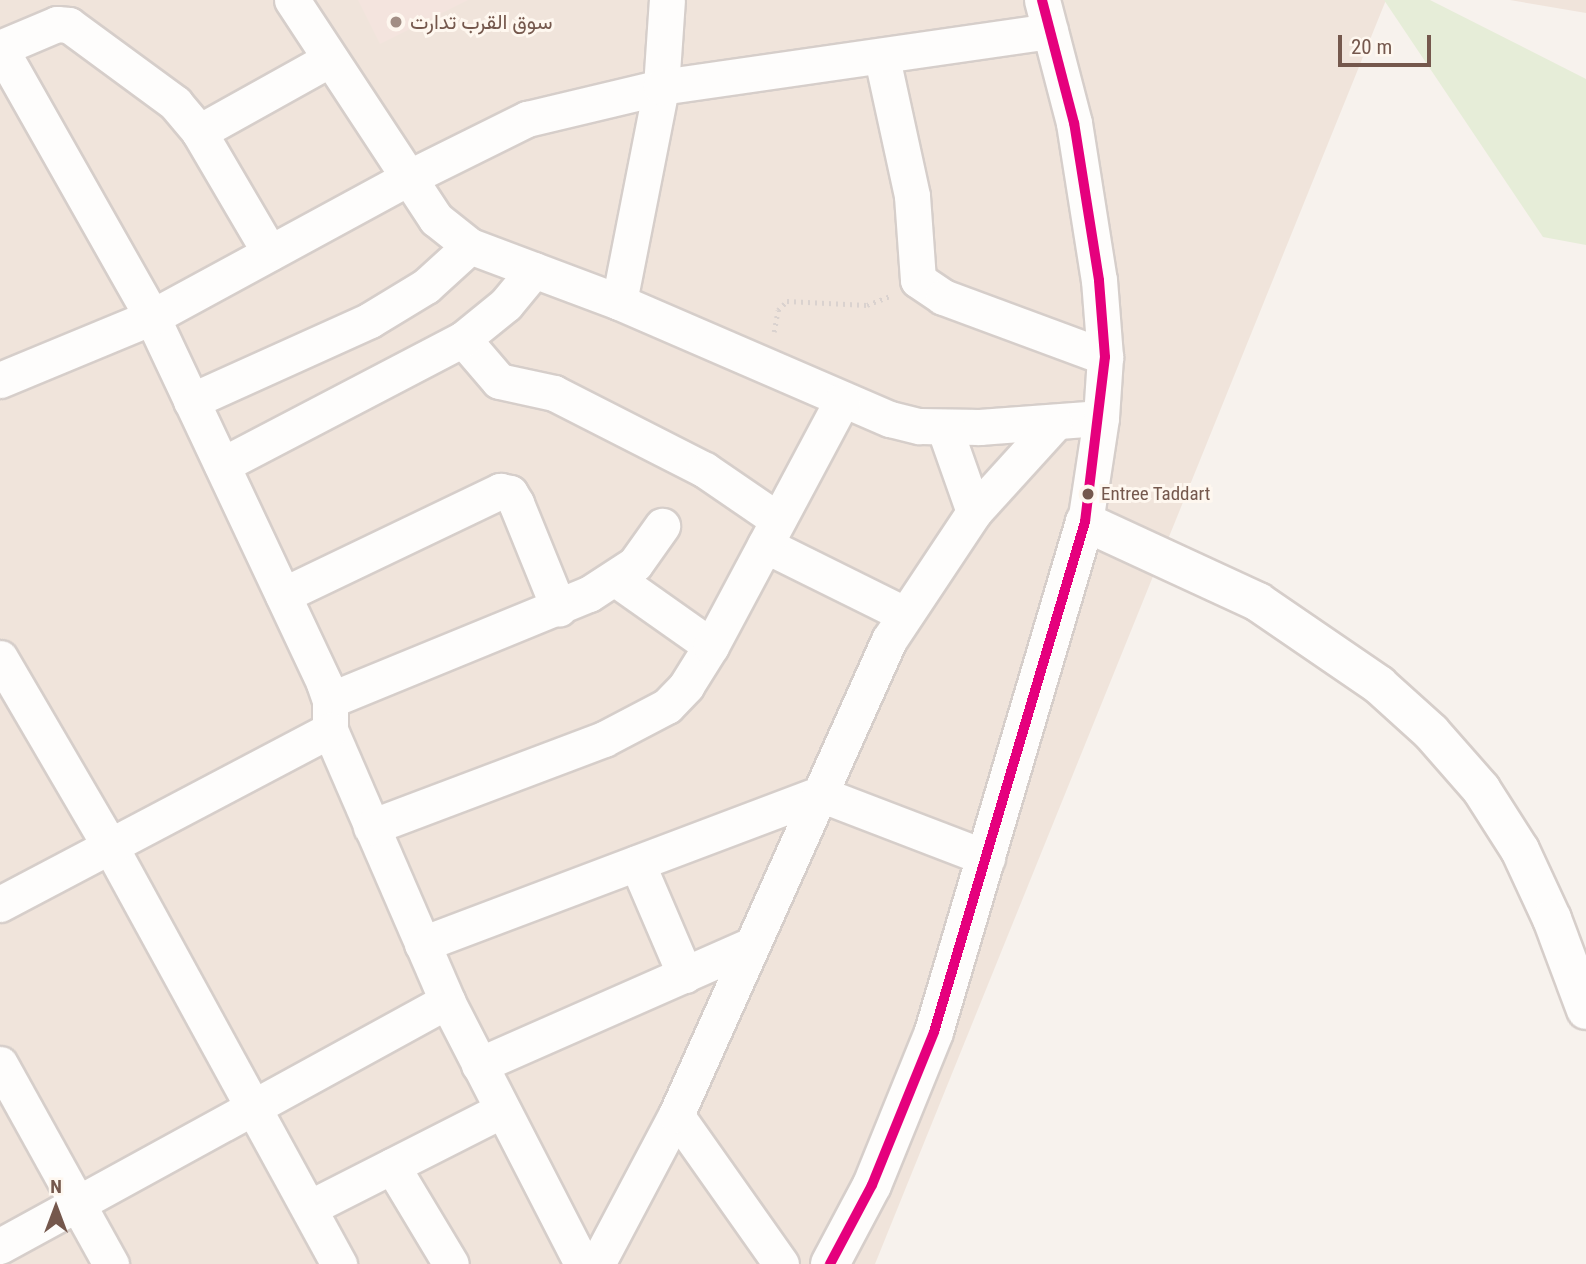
<!DOCTYPE html>
<html>
<head>
<meta charset="utf-8">
<style>
  body { margin:0 }
  #map { position:relative; width:1586px; height:1264px; overflow:hidden; background:#f7f2ed; font-family:"Roboto Condensed",Vazirmatn,sans-serif }
  div>[style] { position:absolute }
  [style*='--x'] { left:calc(var(--x)*1px); top:calc(var(--y)*1px); width:calc(var(--w)*1px); rotate:calc(var(--a)*1deg) }
  .residential>* { inset:0; background:#f0e4db }
  .commercial>* { inset:0; background:#f4e4de }
  .green>* { inset:0; background:#e6edd8 }
  .path>* { height:4.5px; margin-top:-2.25px; transform-origin:0; background:repeating-linear-gradient(90deg,#dad2cf 0 2px,transparent 0 7px) }
  .roads { filter:drop-shadow(2px 0 #d6ceca) drop-shadow(-2px 0 #d6ceca) drop-shadow(0 2px #d6ceca) drop-shadow(0 -2px #d6ceca) }
  .street>* { height:35px; margin:-17.5px; padding:0 17.5px; transform-origin:17.5px; border-radius:17.5px; background:#fefdfc }
  .secondary>* { height:38px; margin:-19px; padding:0 19px; transform-origin:19px; border-radius:19px; background:#fefdfc }
  .bus-1>* { height:10px; margin:-5px; padding:0 5px; transform-origin:5px; border-radius:5px; background:#e5007d }
  .dots>* { width:19px; height:19px; translate:-50% -50%; box-sizing:border-box; border:4px solid #fef7ef; border-radius:50% }
  span { translate:-50% -50%; white-space:nowrap; text-align:center; line-height:1.15; -webkit-text-stroke:6px #fef7ef; paint-order:stroke }
  .bus-label { font-size:19px; color:#75584d }
  .left { translate:0 -50%; text-align:left }
  .poi-label { font-size:21px; color:#75584d }
  .north { position:absolute; left:21px; top:1173px; width:70px; height:70px; -webkit-text-stroke:5px #fef7ef; paint-order:stroke; rotate:0deg; font-size:19px; font-weight:700; line-height:28px; text-align:center; color:#75584d }
  .north::after { content:''; display:block; margin:auto; width:24px; height:32px; background:#75584d; clip-path:polygon(50% 0,100% 100%,50% 72%,0 100%) }
  .scale { position:absolute; left:1338px; top:35px; width:93px; height:32px; box-sizing:border-box; border:4px solid #75584d; border-top:0; padding-left:9px; font-size:21px; line-height:24px; white-space:nowrap; color:#75584d; -webkit-text-stroke:5px #fef7ef; paint-order:stroke }
</style>
</head>
<body>
<div id="map">
  <div class="residential">
    <i style="clip-path:polygon(0 0,1386px 0,875px 1264px,0 1264px)"></i>
    <i style="clip-path:polygon(1510px 0,1586px 0,1586px 13px)"></i>
  </div>
  <div class="commercial">
    <i style="clip-path:polygon(358px 0,468px 0,380px 44px)"></i>
  </div>
  <div class="green">
    <i style="clip-path:polygon(1384px 0,1430px 0,1586px 79px,1586px 245px,1543px 237px)"></i>
  </div>
  <div class="path">
    <i style="--x:774;--y:332;--w:22;--a:-80"></i>
    <i style="--x:778;--y:310;--w:13;--a:-45"></i>
    <i style="--x:787;--y:301;--w:80;--a:2.9"></i>
    <i style="--x:867;--y:305;--w:26;--a:-21"></i>
  </div>
  <div class="roads">
    <div class="street">
      <i style="--x:292;--y:0;--w:262;--a:56.7"></i>
      <i style="--x:436;--y:219;--w:43;--a:38.5"></i>
      <i style="--x:470;--y:246;--w:159;--a:20.6"></i>
      <i style="--x:619;--y:302;--w:295;--a:23.4"></i>
      <i style="--x:890;--y:419;--w:30;--a:14"></i>
      <i style="--x:919;--y:426;--w:61;--a:0.9"></i>
      <i style="--x:980;--y:427;--w:121;--a:-4.3"></i>
      <i style="--x:1042;--y:0;--w:127;--a:75.4"></i>
      <i style="--x:1074;--y:123;--w:159;--a:81"></i>
      <i style="--x:1099;--y:280;--w:77;--a:85.5"></i>
      <i style="--x:1105;--y:357;--w:61;--a:93.8"></i>
      <i style="--x:1101;--y:418;--w:105;--a:98.7"></i>
      <i style="--x:0;--y:48;--w:309;--a:60.5"></i>
      <i style="--x:152;--y:317;--w:404;--a:64.8"></i>
      <i style="--x:324;--y:683;--w:18;--a:71"></i>
      <i style="--x:330;--y:700;--w:30;--a:90"></i>
      <i style="--x:330;--y:730;--w:295;--a:66.6"></i>
      <i style="--x:447;--y:1001;--w:296;--a:62.8"></i>
      <i style="--x:0;--y:48;--w:62;--a:-22.8"></i>
      <i style="--x:57;--y:24;--w:12;--a:5"></i>
      <i style="--x:69;--y:25;--w:132;--a:36.3"></i>
      <i style="--x:175;--y:103;--w:38;--a:50"></i>
      <i style="--x:199;--y:132;--w:140;--a:59.6"></i>
      <i style="--x:882;--y:58;--w:141;--a:77.7"></i>
      <i style="--x:912;--y:196;--w:84;--a:85.9"></i>
      <i style="--x:918;--y:280;--w:30;--a:34"></i>
      <i style="--x:943;--y:297;--w:173;--a:20.3"></i>
      <i style="--x:199;--y:132;--w:150;--a:-29.1"></i>
      <i style="--x:619;--y:302;--w:219;--a:-78.9"></i>
      <i style="--x:661;--y:87;--w:87;--a:-86.1"></i>
      <i style="--x:463;--y:339;--w:55;--a:49.4"></i>
      <i style="--x:499;--y:381;--w:56;--a:12.3"></i>
      <i style="--x:554;--y:393;--w:169;--a:27"></i>
      <i style="--x:705;--y:470;--w:88;--a:34.4"></i>
      <i style="--x:0;--y:380;--w:165;--a:-22.5"></i>
      <i style="--x:152;--y:317;--w:294;--a:-28.5"></i>
      <i style="--x:410;--y:177;--w:131;--a:-26.4"></i>
      <i style="--x:527;--y:119;--w:138;--a:-13.4"></i>
      <i style="--x:661;--y:87;--w:393;--a:-8.2"></i>
      <i style="--x:191;--y:401;--w:196;--a:-24.3"></i>
      <i style="--x:370;--y:320;--w:66;--a:-31.3"></i>
      <i style="--x:426;--y:286;--w:59;--a:-42.3"></i>
      <i style="--x:222;--y:465;--w:272;--a:-27.6"></i>
      <i style="--x:463;--y:339;--w:55;--a:-39.1"></i>
      <i style="--x:506;--y:304;--w:44;--a:-50.5"></i>
      <i style="--x:974;--y:512;--w:120;--a:-47.7"></i>
      <i style="--x:765;--y:545;--w:155;--a:26.4"></i>
      <i style="--x:616;--y:579;--w:116;--a:35.2"></i>
      <i style="--x:283;--y:595;--w:241;--a:-25.6"></i>
      <i style="--x:500;--y:491;--w:10;--a:11"></i>
      <i style="--x:510;--y:493;--w:12;--a:59"></i>
      <i style="--x:516;--y:503;--w:114;--a:67.9"></i>
      <i style="--x:0;--y:658;--w:218;--a:59.7"></i>
      <i style="--x:110;--y:846;--w:477;--a:61.3"></i>
      <i style="--x:330;--y:700;--w:280;--a:-22.3"></i>
      <i style="--x:589;--y:594;--w:55;--a:-33.1"></i>
      <i style="--x:635;--y:564;--w:47;--a:-54.6"></i>
      <i style="--x:371;--y:827;--w:249;--a:-20.7"></i>
      <i style="--x:604;--y:739;--w:71;--a:-27.6"></i>
      <i style="--x:667;--y:706;--w:28;--a:-46"></i>
      <i style="--x:686;--y:686;--w:47;--a:-58"></i>
      <i style="--x:711;--y:646;--w:278;--a:-61.9"></i>
      <i style="--x:637;--y:863;--w:122;--a:66.8"></i>
      <i style="--x:0;--y:904;--w:373;--a:-27.8"></i>
      <i style="--x:422;--y:944;--w:425;--a:-20.7"></i>
      <i style="--x:820;--y:794;--w:179;--a:21"></i>
      <i style="--x:0;--y:1064;--w:229;--a:61"></i>
      <i style="--x:479;--y:1065;--w:297;--a:-23.8"></i>
      <i style="--x:676;--y:1115;--w:182;--a:54.8"></i>
      <i style="--x:392;--y:1166;--w:114;--a:59"></i>
      <i style="--x:309;--y:1208;--w:216;--a:-26.9"></i>
      <i style="--x:0;--y:1246;--w:510;--a:-28.73"></i>
      <i style="--x:597;--y:1264;--w:169;--a:-62.1"></i>
      <i style="--x:676;--y:1115;--w:521;--a:-65.85"></i>
      <i style="--x:889;--y:640;--w:154;--a:-56.4"></i>
      <i style="--x:974;--y:512;--w:90;--a:-109.4"></i>
    </div>
    <div class="secondary">
      <i style="--x:830;--y:1264;--w:89;--a:-62"></i>
      <i style="--x:872;--y:1185;--w:165;--a:-67.9"></i>
      <i style="--x:934;--y:1032;--w:532;--a:-73.51"></i>
      <i style="--x:1085;--y:522;--w:191;--a:24.8"></i>
      <i style="--x:1258;--y:602;--w:147;--a:34.4"></i>
      <i style="--x:1379;--y:685;--w:70;--a:42.1"></i>
      <i style="--x:1431;--y:732;--w:76;--a:48.7"></i>
      <i style="--x:1481;--y:789;--w:72;--a:57.4"></i>
      <i style="--x:1520;--y:850;--w:76;--a:65.1"></i>
      <i style="--x:1552;--y:919;--w:97;--a:69.5"></i>
    </div>
  </div>
  <div class="bus-1">
    <i style="--x:830;--y:1264;--w:89;--a:-62"></i>
    <i style="--x:872;--y:1185;--w:165;--a:-67.9"></i>
    <i style="--x:934;--y:1032;--w:532;--a:-73.51"></i>
    <i style="--x:1085;--y:522;--w:166;--a:-83.1"></i>
    <i style="--x:1105;--y:357;--w:77;--a:-94.5"></i>
    <i style="--x:1099;--y:280;--w:159;--a:-99"></i>
    <i style="--x:1074;--y:123;--w:127;--a:-104.6"></i>
  </div>
  <div class="dots">
    <i style="left:396px;top:22px;background:#a28e85"></i>
    <i style="left:1088px;top:494px;background:#75584d"></i>
  </div>
  <div class="bus-label">
    <span class="left" style="left:1101px;top:494px">Entree Taddart</span>
  </div>
  <div class="poi-label">
    <span class="left" style="left:410px;top:22px">سوق القرب تدارت</span>
  </div>
  <div class="north">N</div>
  <div class="scale">20 m</div>
</div>
</body>
</html>
